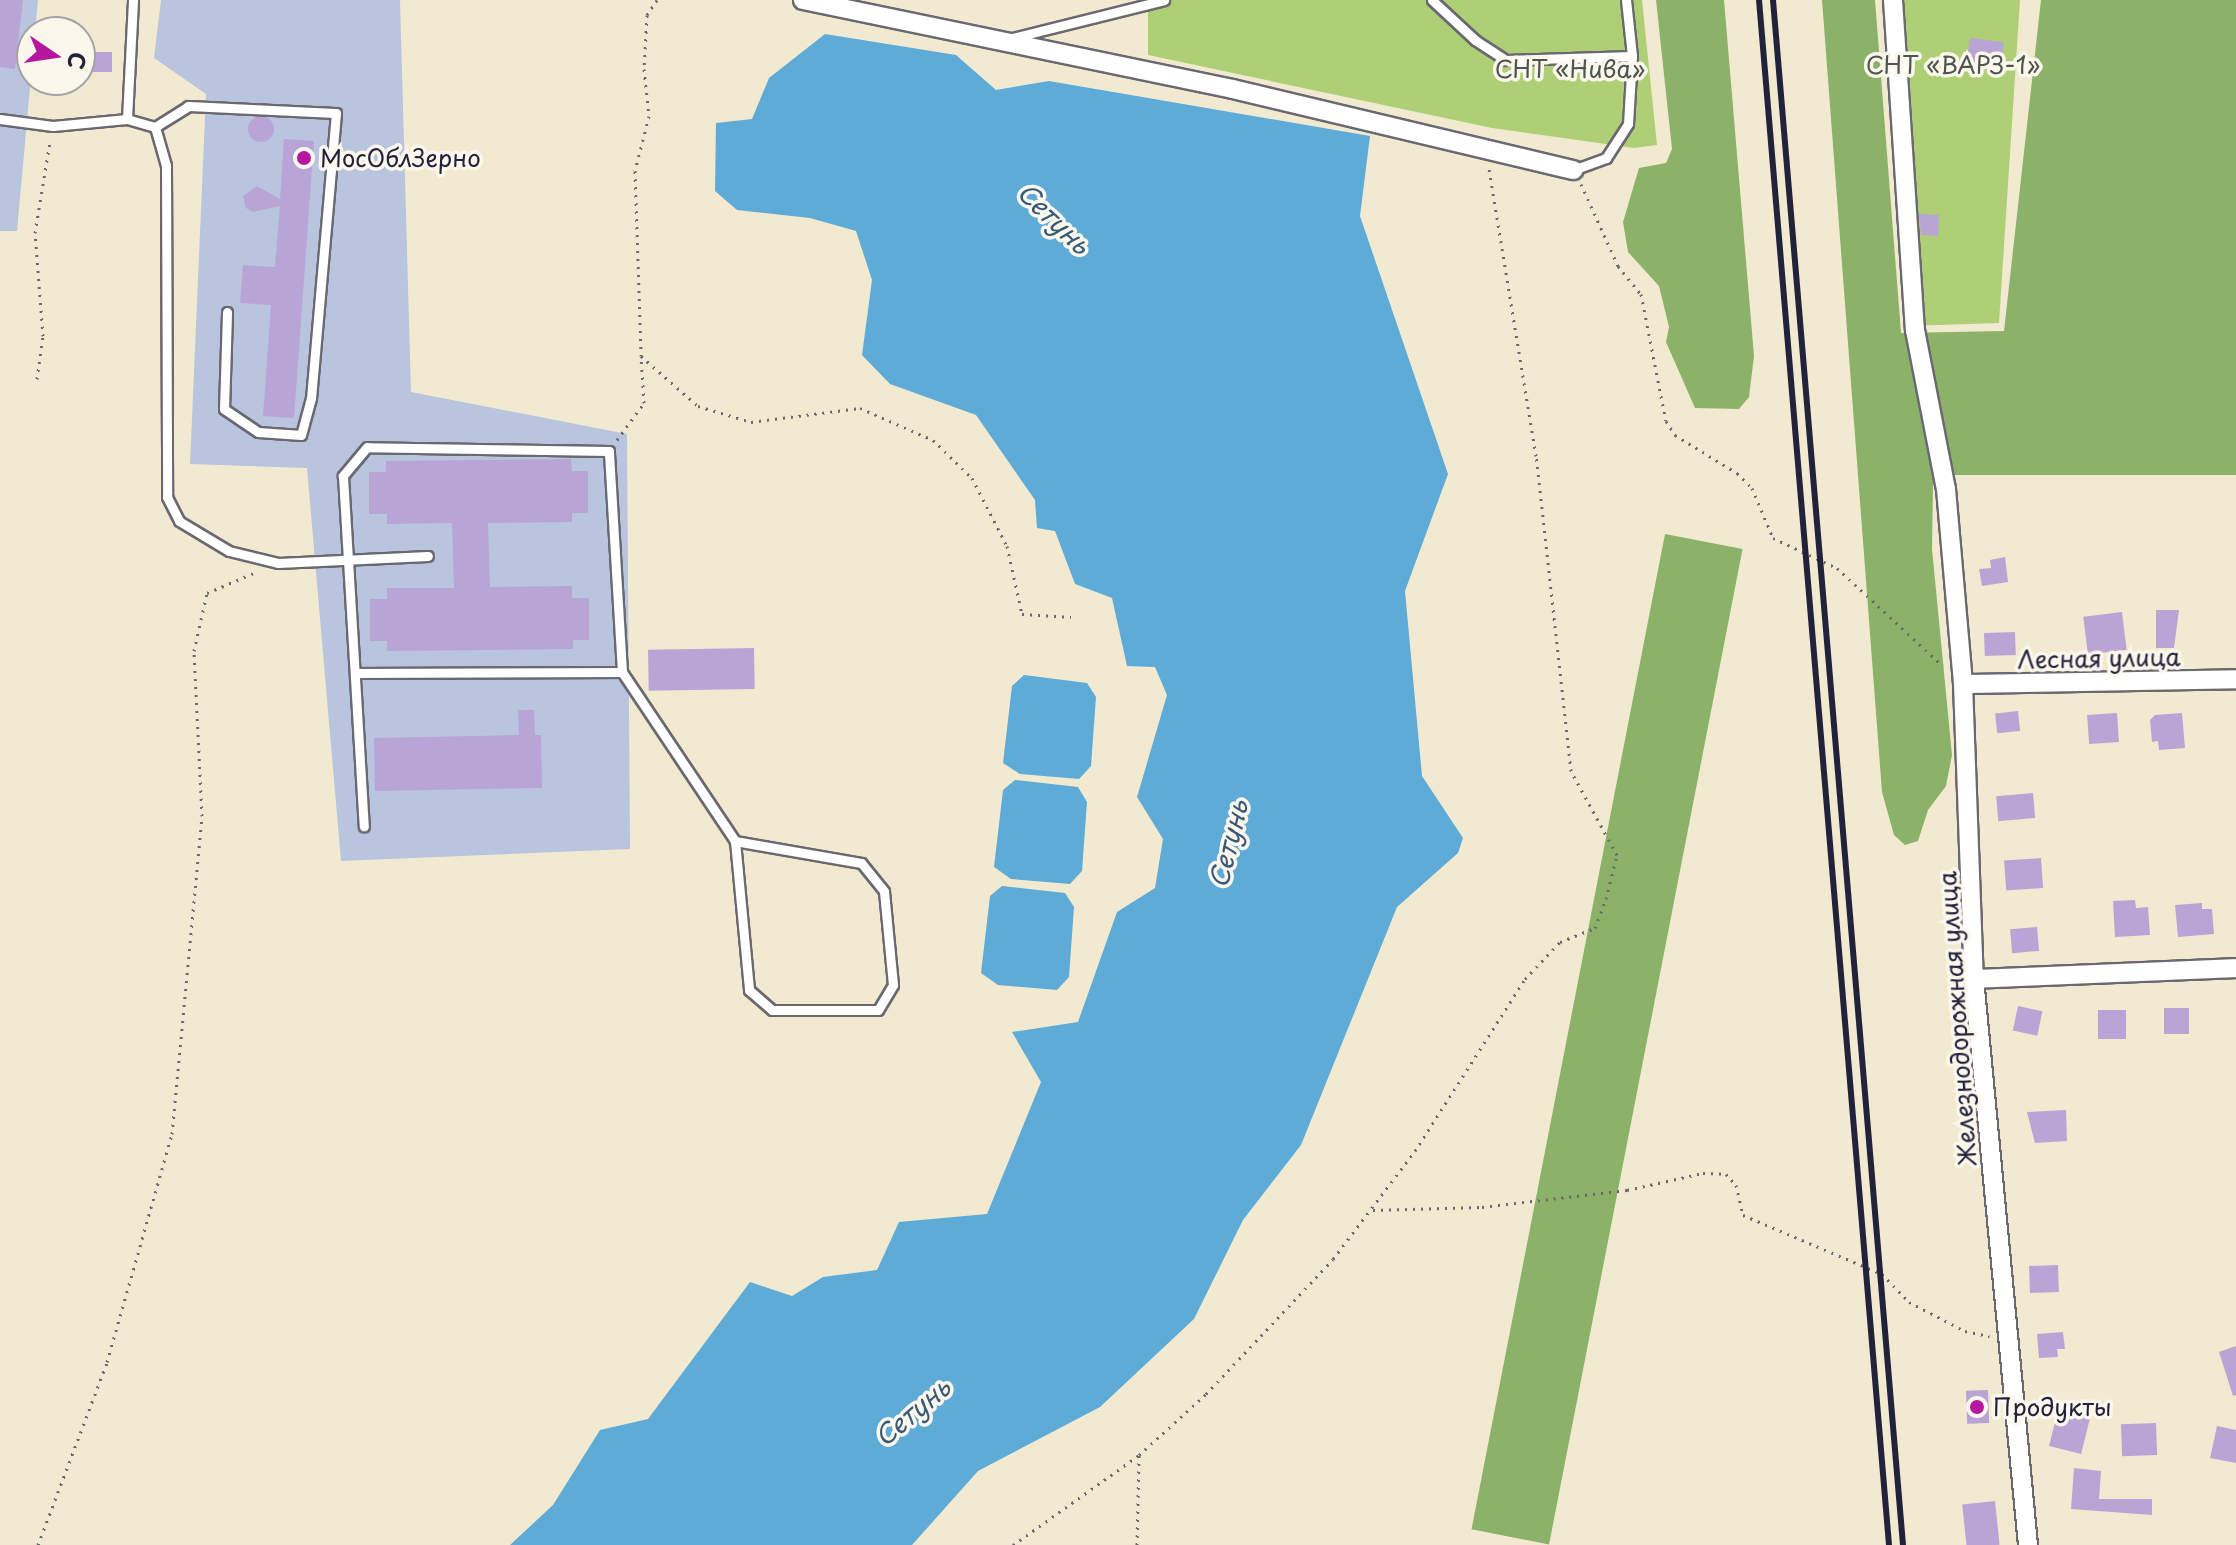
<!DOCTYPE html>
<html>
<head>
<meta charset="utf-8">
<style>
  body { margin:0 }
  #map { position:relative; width:2236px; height:1545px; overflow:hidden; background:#f1ead1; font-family:"Playpen Sans",sans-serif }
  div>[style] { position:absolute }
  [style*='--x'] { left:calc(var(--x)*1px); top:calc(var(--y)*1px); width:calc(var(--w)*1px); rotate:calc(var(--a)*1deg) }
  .industrial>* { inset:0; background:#b9c4de }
  .green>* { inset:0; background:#afcf77 }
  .forest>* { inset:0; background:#8bb268; transform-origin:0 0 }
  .water>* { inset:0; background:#5eabd7 }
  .building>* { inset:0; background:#b9a5d5; transform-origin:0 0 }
  .round { border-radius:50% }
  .path>* { height:3px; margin-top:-1.5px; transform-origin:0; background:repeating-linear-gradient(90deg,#6a6870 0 2px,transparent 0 8px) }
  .roads { filter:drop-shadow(2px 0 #6a6870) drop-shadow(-2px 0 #6a6870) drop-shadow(0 2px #6a6870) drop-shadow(0 -2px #6a6870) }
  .service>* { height:9px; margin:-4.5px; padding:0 4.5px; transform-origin:4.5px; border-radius:4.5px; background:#fff }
  .minor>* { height:18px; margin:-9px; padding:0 9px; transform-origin:9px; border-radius:9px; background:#fff }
  .rail>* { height:6px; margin:-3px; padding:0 3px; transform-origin:3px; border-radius:3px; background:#22223b }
  .dots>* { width:22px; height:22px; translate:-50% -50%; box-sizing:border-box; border:4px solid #fbf7ec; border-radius:50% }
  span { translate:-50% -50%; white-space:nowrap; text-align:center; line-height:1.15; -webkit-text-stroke:7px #fbf7ec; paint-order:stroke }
  .park-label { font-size:24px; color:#4c564d }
  .poi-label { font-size:24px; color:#22223b }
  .left { translate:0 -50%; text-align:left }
  .street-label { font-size:24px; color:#22223b }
  .water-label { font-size:26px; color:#3a5979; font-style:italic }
  .north { position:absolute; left:16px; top:16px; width:80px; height:80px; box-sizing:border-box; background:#fbf7ec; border:2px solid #a4a2a5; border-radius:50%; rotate:103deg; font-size:22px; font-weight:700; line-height:32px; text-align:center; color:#22223b }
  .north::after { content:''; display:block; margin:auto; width:28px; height:36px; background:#b5179e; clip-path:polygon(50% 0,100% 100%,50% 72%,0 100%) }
</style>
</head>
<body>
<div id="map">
  <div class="industrial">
    <i style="clip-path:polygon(0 0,38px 0,17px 231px,0 231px)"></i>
    <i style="clip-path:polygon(161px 0,400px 0,411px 392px,627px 434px,630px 849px,341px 861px,307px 468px,190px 464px,206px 94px,154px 58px)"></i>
  </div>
  <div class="green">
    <i style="clip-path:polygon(1148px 0,1642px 0,1657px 145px,1634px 148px,1492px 128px,1148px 55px)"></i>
    <i style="clip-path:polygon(1884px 0,2020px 0,1999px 323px,1907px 326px)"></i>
  </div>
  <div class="forest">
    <i style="clip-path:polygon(1656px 0,1724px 0,1754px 356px,1749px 397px,1739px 409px,1695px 408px,1666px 342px,1669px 327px,1659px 286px,1628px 252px,1623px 222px,1639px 168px,1666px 163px,1672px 149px)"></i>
    <i style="clip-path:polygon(1822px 0,1875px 0,1901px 333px,2004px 331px,2041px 0,2236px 0,2236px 475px,1944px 475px,1933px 485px,1932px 549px,1952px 755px,1946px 786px,1928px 810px,1918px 841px,1905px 845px,1894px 835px,1882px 792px)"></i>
    <i style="left:1665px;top:534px;width:79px;height:1014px;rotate:11deg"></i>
  </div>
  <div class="water">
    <i style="clip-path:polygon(825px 34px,956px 55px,996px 90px,1049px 81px,1370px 136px,1360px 216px,1448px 474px,1405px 591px,1422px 776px,1463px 838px,1458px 853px,1397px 907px,1301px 1145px,1243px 1220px,1194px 1319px,1100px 1407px,978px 1471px,912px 1545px,510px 1545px,553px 1505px,600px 1430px,648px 1419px,750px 1282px,792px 1296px,823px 1277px,877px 1270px,899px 1222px,987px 1214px,1041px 1082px,1012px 1032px,1078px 1022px,1117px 912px,1155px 888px,1163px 839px,1137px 797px,1167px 695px,1155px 667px,1127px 666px,1112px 598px,1075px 584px,1055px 531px,1037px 528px,1035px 500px,976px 415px,890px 384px,862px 355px,872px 280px,856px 231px,810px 218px,737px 210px,715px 191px,716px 123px,752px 119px,769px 78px)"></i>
    <i style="clip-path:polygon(1024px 675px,1087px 683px,1096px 697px,1091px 766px,1079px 779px,1020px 774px,1003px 763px,1012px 686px)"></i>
    <i style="clip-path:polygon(1015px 780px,1078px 787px,1087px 802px,1082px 871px,1070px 884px,1011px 879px,994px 867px,1003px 790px)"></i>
    <i style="clip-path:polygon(1002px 886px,1065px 893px,1074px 907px,1069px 977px,1057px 990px,998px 985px,981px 973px,990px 896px)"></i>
  </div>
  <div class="building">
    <i style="clip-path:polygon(0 0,23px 0,15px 69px,0 67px)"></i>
    <i style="left:1970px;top:38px;width:34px;height:24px;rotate:7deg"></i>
    <i style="left:86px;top:52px;width:26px;height:20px"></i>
    <i class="round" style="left:248px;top:116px;width:26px;height:26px"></i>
    <i style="clip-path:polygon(284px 139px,314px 141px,294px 418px,263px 416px,271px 305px,240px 303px,243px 265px,275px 267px,280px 206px,253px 212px,246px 208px,243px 196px,257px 186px,280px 199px)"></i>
    <i style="clip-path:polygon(1919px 214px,1939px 215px,1938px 236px,1921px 235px)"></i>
    <i style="clip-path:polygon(571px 459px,572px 471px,588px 471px,588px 513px,572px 513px,572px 522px,488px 523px,490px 587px,572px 586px,572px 598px,589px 598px,589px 640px,573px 640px,573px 649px,387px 651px,387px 641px,370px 641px,370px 599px,387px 599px,387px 588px,454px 588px,452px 523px,387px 524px,387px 514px,369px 514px,369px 472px,386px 472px,386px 461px)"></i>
    <i style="clip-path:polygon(2005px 557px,2008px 582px,1982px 586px,1979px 569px,1991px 568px,1990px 560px)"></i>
    <i style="clip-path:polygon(2156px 610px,2179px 610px,2174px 648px,2156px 648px)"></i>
    <i style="left:2122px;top:612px;width:38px;height:39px;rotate:83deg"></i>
    <i style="left:2015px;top:632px;width:23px;height:31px;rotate:88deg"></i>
    <i style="left:754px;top:648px;width:41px;height:106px;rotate:89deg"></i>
    <i style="clip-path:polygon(518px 710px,534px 710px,535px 735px,541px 735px,542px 788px,375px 791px,374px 738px,519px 735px)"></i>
    <i style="left:2018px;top:711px;width:20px;height:23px;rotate:84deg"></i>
    <i style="left:2117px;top:713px;width:29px;height:30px;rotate:86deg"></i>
    <i style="clip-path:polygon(2182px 713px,2185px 748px,2159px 750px,2158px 741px,2152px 742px,2150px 720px,2155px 715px)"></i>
    <i style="left:2033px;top:793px;width:25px;height:37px;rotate:85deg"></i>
    <i style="left:2041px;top:858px;width:30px;height:37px;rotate:86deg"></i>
    <i style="clip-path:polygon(2135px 900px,2136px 908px,2148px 907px,2150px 935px,2115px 937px,2113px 901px)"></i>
    <i style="clip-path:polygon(2202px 903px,2202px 909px,2212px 909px,2214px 934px,2178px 937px,2175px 905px)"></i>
    <i style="left:2037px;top:927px;width:24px;height:27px;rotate:85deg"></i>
    <i style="left:2018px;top:1006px;width:25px;height:25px;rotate:12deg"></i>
    <i style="left:2164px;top:1008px;width:25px;height:26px"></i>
    <i style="left:2098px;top:1010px;width:28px;height:29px"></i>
    <i style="clip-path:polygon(2066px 1110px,2067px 1141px,2035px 1143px,2027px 1112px)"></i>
    <i style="left:2058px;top:1265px;width:27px;height:29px;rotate:88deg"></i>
    <i style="clip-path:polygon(2063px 1332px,2065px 1349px,2057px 1349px,2058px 1357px,2039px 1358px,2037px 1334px)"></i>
    <i style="clip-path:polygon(2236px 1346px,2236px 1395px,2233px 1396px,2219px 1352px)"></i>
    <i style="left:1988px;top:1390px;width:33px;height:22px;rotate:88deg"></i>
    <i style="left:2058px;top:1410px;width:33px;height:37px;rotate:14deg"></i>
    <i style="left:2156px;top:1423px;width:32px;height:35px;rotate:88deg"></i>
    <i style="clip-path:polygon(2217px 1426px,2236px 1430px,2236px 1463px,2210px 1458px)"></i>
    <i style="clip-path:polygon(2074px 1468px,2101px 1471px,2099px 1499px,2152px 1499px,2152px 1515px,2071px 1509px)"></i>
    <i style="left:1995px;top:1501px;width:44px;height:33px;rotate:84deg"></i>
  </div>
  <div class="path">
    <i style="--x:657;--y:0;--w:18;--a:124"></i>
    <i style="--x:647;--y:15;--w:54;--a:93.2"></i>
    <i style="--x:644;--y:69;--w:47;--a:83.9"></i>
    <i style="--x:649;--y:116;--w:57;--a:104.3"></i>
    <i style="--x:635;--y:171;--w:185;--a:88.1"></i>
    <i style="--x:641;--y:356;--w:76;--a:41.3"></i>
    <i style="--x:698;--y:406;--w:55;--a:16.8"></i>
    <i style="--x:751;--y:422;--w:110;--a:-7.3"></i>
    <i style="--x:860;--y:408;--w:80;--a:23.7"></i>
    <i style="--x:933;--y:440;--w:54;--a:44.3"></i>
    <i style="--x:972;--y:478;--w:76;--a:62.8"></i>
    <i style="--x:1007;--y:546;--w:70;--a:77.6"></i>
    <i style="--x:1022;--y:614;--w:49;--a:3.5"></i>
    <i style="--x:1581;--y:184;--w:90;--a:65.7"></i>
    <i style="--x:1618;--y:266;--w:36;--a:51"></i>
    <i style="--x:1641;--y:294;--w:129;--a:78.9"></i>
    <i style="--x:1666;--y:421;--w:17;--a:57"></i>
    <i style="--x:1675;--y:435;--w:73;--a:31.5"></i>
    <i style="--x:1737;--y:473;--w:21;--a:45"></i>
    <i style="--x:1752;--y:488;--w:54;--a:67.2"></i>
    <i style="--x:1773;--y:538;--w:71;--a:25.1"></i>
    <i style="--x:1837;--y:568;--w:144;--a:42.8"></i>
    <i style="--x:37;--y:379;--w:43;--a:-82.1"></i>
    <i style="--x:43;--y:336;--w:103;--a:-94.4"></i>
    <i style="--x:35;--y:233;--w:93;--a:-80.7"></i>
    <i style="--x:617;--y:440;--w:46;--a:-53.9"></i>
    <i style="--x:644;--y:403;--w:47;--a:-93.7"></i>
    <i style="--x:1373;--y:1210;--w:109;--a:-1.6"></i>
    <i style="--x:1482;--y:1207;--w:146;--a:-6.7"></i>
    <i style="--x:1627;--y:1190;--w:78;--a:-12.6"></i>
    <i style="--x:1703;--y:1173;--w:23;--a:2"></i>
    <i style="--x:1726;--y:1174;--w:15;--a:48"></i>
    <i style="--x:1736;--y:1185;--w:31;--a:77"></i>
    <i style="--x:1743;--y:1215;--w:151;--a:23"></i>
    <i style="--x:1882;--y:1274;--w:39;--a:46"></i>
    <i style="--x:1909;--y:1302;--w:63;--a:27.4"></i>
    <i style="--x:1965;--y:1331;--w:25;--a:12"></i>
    <i style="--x:38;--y:1545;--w:196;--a:-69.3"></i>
    <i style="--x:107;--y:1362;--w:237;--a:-74.1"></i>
    <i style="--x:172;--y:1134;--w:319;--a:-84.6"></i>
    <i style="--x:202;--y:816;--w:165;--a:-92.8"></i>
    <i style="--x:194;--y:651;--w:59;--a:-77.4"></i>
    <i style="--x:207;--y:593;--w:53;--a:-23.2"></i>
    <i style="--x:1013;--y:1545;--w:155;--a:-35.5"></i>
    <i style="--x:1139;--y:1455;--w:91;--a:-42.3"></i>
    <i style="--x:1206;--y:1394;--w:185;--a:-46.7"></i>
    <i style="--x:1333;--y:1259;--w:136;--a:-52.8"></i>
    <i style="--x:1415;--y:1151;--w:204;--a:-57.4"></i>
    <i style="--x:1525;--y:979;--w:51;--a:-46.6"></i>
    <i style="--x:1560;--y:942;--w:38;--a:-22"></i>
    <i style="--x:1595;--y:928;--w:31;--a:-69"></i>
    <i style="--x:1606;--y:899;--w:45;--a:-76"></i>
    <i style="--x:1617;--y:855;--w:96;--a:-118.7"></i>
    <i style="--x:1571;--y:771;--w:317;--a:-96.3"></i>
    <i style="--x:1536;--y:456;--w:291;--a:-99.3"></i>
    <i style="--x:1137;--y:1545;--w:90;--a:-88.7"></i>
  </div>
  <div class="roads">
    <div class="service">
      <i style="--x:1432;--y:0;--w:59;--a:42.9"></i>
      <i style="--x:1475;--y:40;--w:37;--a:33"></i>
      <i style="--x:1506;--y:60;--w:126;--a:-1.8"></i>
      <i style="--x:1008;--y:39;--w:161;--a:-14"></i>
      <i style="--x:0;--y:119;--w:53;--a:7.5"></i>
      <i style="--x:53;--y:126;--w:74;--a:-5.4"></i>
      <i style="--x:127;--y:119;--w:29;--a:16"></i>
      <i style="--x:155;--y:127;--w:40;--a:74"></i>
      <i style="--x:166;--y:165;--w:332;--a:89.8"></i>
      <i style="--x:167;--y:497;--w:27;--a:63"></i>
      <i style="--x:179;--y:521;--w:58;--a:31"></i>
      <i style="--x:229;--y:551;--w:50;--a:13.8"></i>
      <i style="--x:278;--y:563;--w:150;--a:-2.7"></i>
      <i style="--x:127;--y:119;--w:119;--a:-87.1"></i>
      <i style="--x:155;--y:127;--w:39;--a:-32"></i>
      <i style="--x:188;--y:106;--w:148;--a:2.7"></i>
      <i style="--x:336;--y:113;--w:286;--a:95"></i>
      <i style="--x:311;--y:398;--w:38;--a:105"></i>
      <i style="--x:301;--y:435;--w:43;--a:-176"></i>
      <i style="--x:258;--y:432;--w:41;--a:-145.9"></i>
      <i style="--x:224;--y:409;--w:97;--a:-88.2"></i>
      <i style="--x:1573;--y:170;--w:35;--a:-20"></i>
      <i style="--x:1606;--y:158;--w:40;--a:-57.1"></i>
      <i style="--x:1628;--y:124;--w:68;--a:-86.6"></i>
      <i style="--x:1632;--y:56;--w:56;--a:-96.1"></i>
      <i style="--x:622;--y:672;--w:203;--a:56.2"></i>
      <i style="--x:735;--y:841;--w:150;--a:84.6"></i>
      <i style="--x:749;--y:990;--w:30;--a:41"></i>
      <i style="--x:772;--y:1010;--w:106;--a:0"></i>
      <i style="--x:878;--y:1010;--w:29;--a:-59"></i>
      <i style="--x:893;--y:985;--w:94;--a:-95.5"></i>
      <i style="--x:884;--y:891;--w:36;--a:-129"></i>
      <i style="--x:861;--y:863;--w:128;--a:-170.1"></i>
      <i style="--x:355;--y:673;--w:267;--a:-0.2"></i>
      <i style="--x:622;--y:672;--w:221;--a:-93.4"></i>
      <i style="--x:609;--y:451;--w:242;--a:-179.1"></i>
      <i style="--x:367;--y:447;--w:38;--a:130"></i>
      <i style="--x:343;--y:476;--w:351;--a:86.6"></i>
    </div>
    <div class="minor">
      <i style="--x:803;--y:0;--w:439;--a:11.7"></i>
      <i style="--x:1233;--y:89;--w:350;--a:13.4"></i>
      <i style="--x:1893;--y:0;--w:331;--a:86.2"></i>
      <i style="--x:1915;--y:330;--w:162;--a:79"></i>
      <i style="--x:1946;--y:489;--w:196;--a:85"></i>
      <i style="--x:1963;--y:684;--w:295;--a:87.9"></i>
      <i style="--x:1974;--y:979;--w:569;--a:84.55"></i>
      <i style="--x:1963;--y:684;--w:273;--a:-1"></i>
      <i style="--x:1974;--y:979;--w:262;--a:-2.4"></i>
    </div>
  </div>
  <div class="rail">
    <i style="--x:1759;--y:0;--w:1550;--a:85.19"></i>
    <i style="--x:1773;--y:0;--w:1550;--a:85.19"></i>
  </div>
  <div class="dots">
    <i style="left:304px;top:158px;background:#b5179e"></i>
    <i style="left:1977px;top:1407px;background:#b5179e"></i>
  </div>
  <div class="park-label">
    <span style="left:1953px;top:65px">СНТ «ВАРЗ-1»</span>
    <span style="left:1570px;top:69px">СНТ «Нива»</span>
  </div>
  <div class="poi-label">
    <span class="left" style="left:320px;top:158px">МосОблЗерно</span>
    <span class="left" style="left:1993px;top:1407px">Продукты</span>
  </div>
  <div class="street-label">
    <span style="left:2099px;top:658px;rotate:-1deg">Лесная улица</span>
    <span style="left:1957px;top:1019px;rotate:-94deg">Железнодорожная улица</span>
  </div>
  <div class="water-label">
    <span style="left:1054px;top:218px;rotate:44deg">Сетунь</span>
    <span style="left:1228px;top:844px;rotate:-76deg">Сетунь</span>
    <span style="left:912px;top:1412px;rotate:-40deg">Сетунь</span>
  </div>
  <div class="north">С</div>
</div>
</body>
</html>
